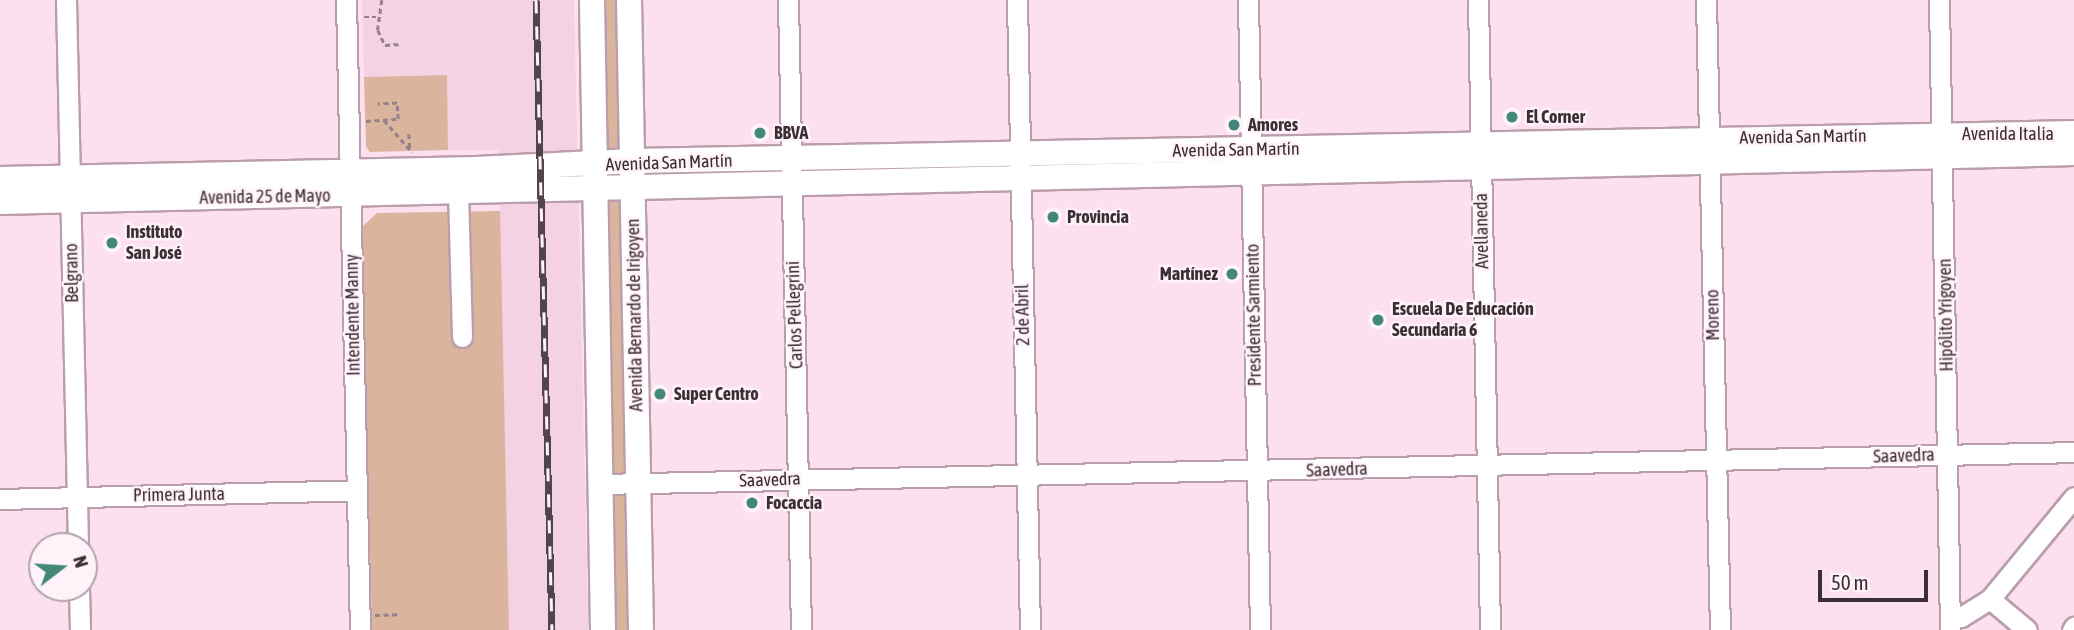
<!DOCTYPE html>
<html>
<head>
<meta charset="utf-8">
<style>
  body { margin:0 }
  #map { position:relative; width:2074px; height:630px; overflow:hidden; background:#fde0ef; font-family:"Asap Condensed",sans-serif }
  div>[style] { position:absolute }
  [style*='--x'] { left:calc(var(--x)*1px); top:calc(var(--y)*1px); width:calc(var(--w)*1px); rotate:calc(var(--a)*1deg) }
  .built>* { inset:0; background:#f4d1e3 }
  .green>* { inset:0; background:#dbb49d; transform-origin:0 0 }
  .path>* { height:2.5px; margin-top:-1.25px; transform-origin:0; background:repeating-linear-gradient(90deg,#95818b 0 5px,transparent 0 8.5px) }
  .roads { filter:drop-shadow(2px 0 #ba9ead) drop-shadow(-2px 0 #ba9ead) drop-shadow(0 2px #ba9ead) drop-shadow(0 -2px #ba9ead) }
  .minor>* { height:19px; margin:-9.5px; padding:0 9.5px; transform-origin:9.5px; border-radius:9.5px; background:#fff }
  .major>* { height:24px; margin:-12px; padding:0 12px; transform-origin:12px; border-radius:12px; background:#fff }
  .rail>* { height:7px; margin-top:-3.5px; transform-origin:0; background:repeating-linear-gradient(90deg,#fff3f9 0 13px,#52444b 0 26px); box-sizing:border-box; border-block:2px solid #52444b }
  .dots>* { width:19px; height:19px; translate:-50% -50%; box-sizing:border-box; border:4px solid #fff3f9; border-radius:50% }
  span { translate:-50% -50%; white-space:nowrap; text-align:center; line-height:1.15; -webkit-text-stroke:5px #fff3f9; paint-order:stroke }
  .poi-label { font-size:18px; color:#3b2f35; font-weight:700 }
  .left { translate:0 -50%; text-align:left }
  .right { translate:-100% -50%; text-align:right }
  .street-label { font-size:18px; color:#3b2f35 }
  .north { position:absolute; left:28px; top:532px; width:70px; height:70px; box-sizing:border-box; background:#fff3f9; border:2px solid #b1a5ab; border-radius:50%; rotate:73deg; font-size:19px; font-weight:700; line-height:28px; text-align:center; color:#3b2f35 }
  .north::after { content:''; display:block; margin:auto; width:24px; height:32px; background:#438779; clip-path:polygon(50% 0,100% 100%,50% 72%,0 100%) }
  .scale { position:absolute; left:1818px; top:570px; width:110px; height:32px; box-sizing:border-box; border:4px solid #3b2f35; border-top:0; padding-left:9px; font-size:21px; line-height:24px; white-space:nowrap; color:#3b2f35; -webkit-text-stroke:5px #fff3f9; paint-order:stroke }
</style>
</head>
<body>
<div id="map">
  <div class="built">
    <i style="clip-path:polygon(362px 0,574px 0,588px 630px,509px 630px,498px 150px,448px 150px,447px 75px,364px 77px)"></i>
  </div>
  <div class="green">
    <i style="left:592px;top:0;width:37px;height:630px"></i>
    <i style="clip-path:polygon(447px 75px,448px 150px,370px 152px,366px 147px,364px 77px)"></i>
    <i style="clip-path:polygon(500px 211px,509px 630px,372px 630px,362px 227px,377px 213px)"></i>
  </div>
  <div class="path">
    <i style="--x:382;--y:0;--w:30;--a:98"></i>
    <i style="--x:378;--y:30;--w:17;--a:65"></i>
    <i style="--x:385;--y:45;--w:16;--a:-4"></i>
    <i style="--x:364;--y:17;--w:12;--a:0"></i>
    <i style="--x:384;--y:120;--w:43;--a:48.8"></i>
    <i style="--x:366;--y:121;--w:32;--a:-4"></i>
    <i style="--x:398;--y:119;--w:16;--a:-94"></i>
    <i style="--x:397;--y:103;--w:19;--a:177"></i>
    <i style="--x:409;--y:134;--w:15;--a:86"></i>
    <i style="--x:375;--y:615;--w:24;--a:-2"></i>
  </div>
  <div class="roads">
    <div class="minor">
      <i style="--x:66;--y:0;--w:546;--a:88.74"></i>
      <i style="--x:346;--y:0;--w:630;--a:88.73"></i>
      <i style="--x:788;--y:0;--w:630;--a:88.82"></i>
      <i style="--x:1017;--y:0;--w:630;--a:88.82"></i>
      <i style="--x:1248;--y:0;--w:630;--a:88.91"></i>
      <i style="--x:1478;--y:0;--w:630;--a:88.91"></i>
      <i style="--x:1706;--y:0;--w:630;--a:88.73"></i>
      <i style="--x:1939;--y:0;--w:630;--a:89"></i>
      <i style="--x:458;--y:192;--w:145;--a:88.4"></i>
      <i style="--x:600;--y:484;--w:1474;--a:-1.24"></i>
      <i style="--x:0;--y:499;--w:357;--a:-1.4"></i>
      <i style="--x:79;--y:588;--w:42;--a:88.6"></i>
      <i style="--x:1990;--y:599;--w:48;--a:40"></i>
      <i style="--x:1950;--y:618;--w:11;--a:-5"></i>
      <i style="--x:1961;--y:617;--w:34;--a:-32"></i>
      <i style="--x:1990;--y:599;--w:132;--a:-50.5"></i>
      <i style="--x:2072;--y:630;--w:4;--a:-56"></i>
    </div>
    <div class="major">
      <i style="--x:592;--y:0;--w:630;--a:89"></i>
      <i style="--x:629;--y:0;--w:630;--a:88.91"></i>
      <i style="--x:0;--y:179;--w:477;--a:-1.2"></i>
      <i style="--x:477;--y:169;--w:156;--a:-2.9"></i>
      <i style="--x:633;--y:161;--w:1441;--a:-1.11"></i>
      <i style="--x:0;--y:202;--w:2075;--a:-1.35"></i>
    </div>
  </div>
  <div class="rail">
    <i style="--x:536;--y:0;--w:630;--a:88.55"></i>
  </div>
  <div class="dots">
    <i style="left:1512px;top:117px;background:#438779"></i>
    <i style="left:1234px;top:125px;background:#438779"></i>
    <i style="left:760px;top:133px;background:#438779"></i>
    <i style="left:1053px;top:217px;background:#438779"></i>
    <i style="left:112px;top:243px;background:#438779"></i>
    <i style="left:1232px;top:274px;background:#438779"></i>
    <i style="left:1378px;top:320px;background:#438779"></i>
    <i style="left:660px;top:394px;background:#438779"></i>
    <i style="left:752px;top:503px;background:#438779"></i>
  </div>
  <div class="poi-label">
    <span class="left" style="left:1526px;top:117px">El Corner</span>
    <span class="left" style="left:1248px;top:125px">Amores</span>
    <span class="left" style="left:774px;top:133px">BBVA</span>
    <span class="left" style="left:1067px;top:217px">Provincia</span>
    <span class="left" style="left:126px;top:243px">Instituto<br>San José</span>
    <span class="right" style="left:1218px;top:274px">Martínez</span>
    <span class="left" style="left:1392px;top:320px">Escuela De Educación<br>Secundaria 6</span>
    <span class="left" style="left:674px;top:394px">Super Centro</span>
    <span class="left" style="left:766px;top:503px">Focaccia</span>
  </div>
  <div class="street-label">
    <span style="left:2008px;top:134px">Avenida Italia</span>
    <span style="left:1803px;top:137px;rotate:-1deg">Avenida San Martín</span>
    <span style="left:1236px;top:150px;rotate:-1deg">Avenida San Martín</span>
    <span style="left:669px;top:163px;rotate:-2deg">Avenida San Martín</span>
    <span style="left:265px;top:197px;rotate:-1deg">Avenida 25 de Mayo</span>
    <span style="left:1482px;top:231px;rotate:-91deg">Avellaneda</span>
    <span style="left:72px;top:273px;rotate:-91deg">Belgrano</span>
    <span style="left:353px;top:315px;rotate:-91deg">Intendente Manny</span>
    <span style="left:635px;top:315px;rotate:-91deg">Avenida Bernardo de Irigoyen</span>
    <span style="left:795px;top:315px;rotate:-92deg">Carlos Pellegrini</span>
    <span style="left:1023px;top:315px;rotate:-91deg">2 de Abril</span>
    <span style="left:1254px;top:315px;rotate:-91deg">Presidente Sarmiento</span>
    <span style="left:1713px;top:315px;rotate:-91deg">Moreno</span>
    <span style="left:1946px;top:315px;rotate:-91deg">Hipólito Yrigoyen</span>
    <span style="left:1904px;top:456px;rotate:-2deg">Saavedra</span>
    <span style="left:1337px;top:470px;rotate:-2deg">Saavedra</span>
    <span style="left:770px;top:480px;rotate:-2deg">Saavedra</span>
    <span style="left:179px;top:495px;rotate:-1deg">Primera Junta</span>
  </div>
  <div class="north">N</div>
  <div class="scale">50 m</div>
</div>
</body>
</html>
